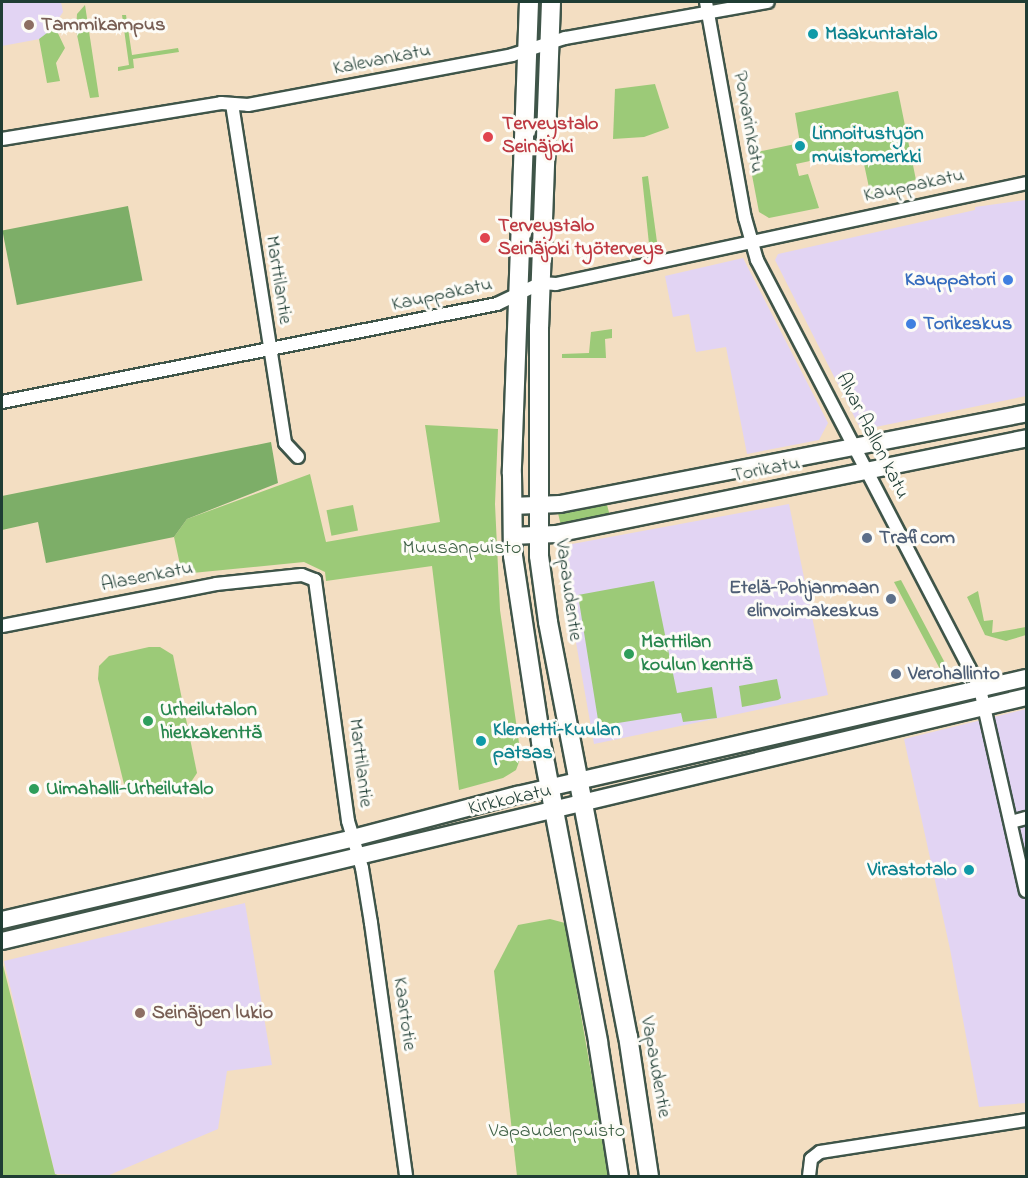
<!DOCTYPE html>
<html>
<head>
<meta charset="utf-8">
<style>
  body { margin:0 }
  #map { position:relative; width:1028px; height:1178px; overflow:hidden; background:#f3dec2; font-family:"Indie Flower",sans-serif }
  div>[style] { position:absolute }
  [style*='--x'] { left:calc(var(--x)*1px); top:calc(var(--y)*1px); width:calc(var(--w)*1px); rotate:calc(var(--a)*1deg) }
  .built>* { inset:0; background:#e2d4f3 }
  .green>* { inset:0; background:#9cca78; transform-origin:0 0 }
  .forest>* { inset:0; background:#7dae68; transform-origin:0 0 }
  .roads { filter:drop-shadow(2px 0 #3f5549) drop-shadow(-2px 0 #3f5549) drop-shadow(0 2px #3f5549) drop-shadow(0 -2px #3f5549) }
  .street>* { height:12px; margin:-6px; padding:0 6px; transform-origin:6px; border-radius:6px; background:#fff }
  .secondary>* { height:16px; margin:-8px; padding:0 8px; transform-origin:8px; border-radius:8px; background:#fff }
  .primary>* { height:18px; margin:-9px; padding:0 9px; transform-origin:9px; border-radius:9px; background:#fff }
  .dots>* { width:16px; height:16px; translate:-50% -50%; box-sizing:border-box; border:3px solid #fdfcf7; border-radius:50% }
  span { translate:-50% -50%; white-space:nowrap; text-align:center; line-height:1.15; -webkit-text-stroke:6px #fdfcf7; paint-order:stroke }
  .education-label { font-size:20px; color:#785e54; font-weight:700 }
  .left { translate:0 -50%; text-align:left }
  .culture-label { font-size:20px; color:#0d838f; font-weight:700 }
  .right { translate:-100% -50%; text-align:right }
  .street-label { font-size:20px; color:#1f3d34 }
  .health-label { font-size:20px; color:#be3a42; font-weight:700 }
  .shop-label { font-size:20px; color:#366cbe; font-weight:700 }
  .service-label { font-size:20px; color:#4e5e75; font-weight:700 }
  .park-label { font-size:20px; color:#3e6045 }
  .leisure-label { font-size:20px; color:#27864d; font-weight:700 }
  .frame { position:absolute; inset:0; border:3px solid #1f3d34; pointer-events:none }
</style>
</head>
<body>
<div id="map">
  <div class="built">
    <i style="clip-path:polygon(2px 2px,61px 2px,63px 12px,45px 38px,2px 46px)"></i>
    <i style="clip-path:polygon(1026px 200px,1026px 396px,861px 430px,775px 260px,778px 254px,975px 210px,975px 207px)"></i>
    <i style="clip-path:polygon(743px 258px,828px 423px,819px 440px,747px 454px,726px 347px,696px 352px,689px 314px,673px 317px,665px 276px)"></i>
    <i style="clip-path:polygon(789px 504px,828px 695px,594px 744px,560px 552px,572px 544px)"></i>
    <i style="clip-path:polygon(1026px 709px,1026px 1103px,979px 1107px,950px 949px,904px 739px)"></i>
    <i style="clip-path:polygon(245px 903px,272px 1065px,227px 1071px,218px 1129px,107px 1176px,55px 1174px,4px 961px)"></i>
  </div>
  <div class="green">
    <i style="clip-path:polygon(85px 5px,99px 97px,90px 98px,76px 30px,77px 14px)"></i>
    <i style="clip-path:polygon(122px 15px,126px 15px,132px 55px,178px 48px,179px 52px,133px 59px,134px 68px,118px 71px,118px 67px,129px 65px)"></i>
    <i style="clip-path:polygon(55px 27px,65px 48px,56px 63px,60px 81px,47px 83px,39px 39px)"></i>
    <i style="clip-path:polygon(655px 84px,669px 128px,644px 137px,613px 139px,615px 89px)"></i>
    <i style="clip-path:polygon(898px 91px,916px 180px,911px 181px,913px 187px,871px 197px,861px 150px,796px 164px,799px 176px,808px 174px,819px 208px,769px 218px,759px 212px,748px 154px,800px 143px,795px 113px)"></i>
    <i style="clip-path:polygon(648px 176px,657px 242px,649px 244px,642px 177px)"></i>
    <i style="clip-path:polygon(612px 329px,612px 338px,605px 339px,606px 358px,562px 358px,562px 354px,589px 353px,591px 332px)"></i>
    <i style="clip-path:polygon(425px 425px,498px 429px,495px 504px,500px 610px,521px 757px,516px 770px,503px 778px,459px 790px,432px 566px,326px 581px,325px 572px,304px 562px,182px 574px,174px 537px,187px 519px,310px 474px,326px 542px,440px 522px)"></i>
    <i style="left:353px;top:505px;width:26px;height:27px;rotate:79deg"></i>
    <i style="clip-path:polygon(607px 505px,610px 516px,561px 526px,558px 513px)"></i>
    <i style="clip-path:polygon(901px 580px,945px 663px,944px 669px,941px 671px,894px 582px)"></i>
    <i style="clip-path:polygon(654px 581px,677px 693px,712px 687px,717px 718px,683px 722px,681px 713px,599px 726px,578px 595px)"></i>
    <i style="clip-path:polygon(978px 591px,984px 621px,993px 620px,992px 633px,1026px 627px,1026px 635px,1006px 641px,985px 635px,967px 597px)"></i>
    <i style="clip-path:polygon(149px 647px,160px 647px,173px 655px,197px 773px,191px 782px,158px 791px,137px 792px,124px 784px,98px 679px,99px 666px,109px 656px)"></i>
    <i style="clip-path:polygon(777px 679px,781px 698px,778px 700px,742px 707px,739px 686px)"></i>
    <i style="clip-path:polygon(550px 919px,565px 923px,609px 1176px,517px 1176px,494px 971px,518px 925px)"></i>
    <i style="clip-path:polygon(2px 961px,55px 1174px,60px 1176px,2px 1176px)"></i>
  </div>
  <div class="forest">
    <i style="left:128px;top:206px;width:76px;height:128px;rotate:79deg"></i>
    <i style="clip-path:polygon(271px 442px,278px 483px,187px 519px,174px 537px,46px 563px,38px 522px,2px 530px,2px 496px)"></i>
  </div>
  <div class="roads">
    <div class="street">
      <i style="--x:706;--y:2;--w:219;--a:79.8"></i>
      <i style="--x:745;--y:218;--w:44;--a:74.1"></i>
      <i style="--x:757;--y:260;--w:483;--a:62.5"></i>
      <i style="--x:980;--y:689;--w:207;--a:77.2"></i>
      <i style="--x:232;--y:104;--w:343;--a:81.1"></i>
      <i style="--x:285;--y:443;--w:19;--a:47"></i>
      <i style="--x:2;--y:139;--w:222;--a:-9.3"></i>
      <i style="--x:221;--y:103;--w:27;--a:4"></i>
      <i style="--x:248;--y:105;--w:269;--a:-10.7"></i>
      <i style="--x:512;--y:55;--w:56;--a:-17.8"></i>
      <i style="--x:565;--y:38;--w:206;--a:-10.1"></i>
      <i style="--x:2;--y:402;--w:505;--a:-11.2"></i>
      <i style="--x:497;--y:304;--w:49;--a:-25.5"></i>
      <i style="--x:541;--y:283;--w:15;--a:4"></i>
      <i style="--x:556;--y:284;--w:481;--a:-12.1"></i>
      <i style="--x:2;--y:626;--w:218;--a:-11.1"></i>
      <i style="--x:216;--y:584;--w:86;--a:-6"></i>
      <i style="--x:302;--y:575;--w:14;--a:21"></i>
      <i style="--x:315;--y:580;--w:243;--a:82.2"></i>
      <i style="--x:348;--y:821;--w:49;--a:73.4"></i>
      <i style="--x:362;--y:868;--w:56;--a:80.7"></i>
      <i style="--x:371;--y:923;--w:255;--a:82.1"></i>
      <i style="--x:1011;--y:822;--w:16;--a:-15"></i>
      <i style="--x:809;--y:1176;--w:17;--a:-83"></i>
      <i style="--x:811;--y:1159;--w:11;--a:-38"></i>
      <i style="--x:820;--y:1152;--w:208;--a:-8.8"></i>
    </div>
    <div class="secondary">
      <i style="--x:512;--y:506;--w:48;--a:-2.4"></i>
      <i style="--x:560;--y:504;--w:475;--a:-11"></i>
      <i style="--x:512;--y:536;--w:44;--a:-2.6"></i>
      <i style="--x:556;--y:534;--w:480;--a:-11.5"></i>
      <i style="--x:2;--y:920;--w:360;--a:-13.1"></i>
      <i style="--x:353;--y:838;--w:170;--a:-14.7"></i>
      <i style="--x:517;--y:795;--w:522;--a:-12.95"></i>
      <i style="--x:2;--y:941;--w:1053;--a:-13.4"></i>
    </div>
    <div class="primary">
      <i style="--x:529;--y:2;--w:472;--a:92.1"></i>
      <i style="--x:512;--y:474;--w:82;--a:89.3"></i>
      <i style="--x:513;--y:556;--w:188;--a:81.4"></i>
      <i style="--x:541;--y:742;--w:305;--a:79.2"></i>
      <i style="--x:598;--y:1042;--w:136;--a:81.1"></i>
      <i style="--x:551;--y:2;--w:325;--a:92.1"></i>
      <i style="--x:539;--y:327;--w:229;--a:90"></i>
      <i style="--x:539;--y:556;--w:67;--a:82.2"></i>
      <i style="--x:548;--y:622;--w:422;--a:79.1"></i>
      <i style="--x:628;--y:1036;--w:142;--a:81.5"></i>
    </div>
  </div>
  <div class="dots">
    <i style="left:29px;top:25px;background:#8d6e63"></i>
    <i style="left:813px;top:34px;background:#0f9aa8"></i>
    <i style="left:488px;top:137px;background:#e0444e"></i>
    <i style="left:800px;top:146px;background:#0f9aa8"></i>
    <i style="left:485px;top:238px;background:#e0444e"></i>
    <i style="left:1008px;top:280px;background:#3f7fe0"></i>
    <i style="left:911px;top:324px;background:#3f7fe0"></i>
    <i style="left:867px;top:538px;background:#5c6f8a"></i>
    <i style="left:891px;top:599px;background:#5c6f8a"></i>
    <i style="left:629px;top:654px;background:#2e9e5b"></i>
    <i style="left:896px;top:674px;background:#5c6f8a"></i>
    <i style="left:148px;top:721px;background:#2e9e5b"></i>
    <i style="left:481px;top:741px;background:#0f9aa8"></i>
    <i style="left:34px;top:789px;background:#2e9e5b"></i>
    <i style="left:969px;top:870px;background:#0f9aa8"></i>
    <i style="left:140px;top:1013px;background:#8d6e63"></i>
  </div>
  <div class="education-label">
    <span class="left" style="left:41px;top:25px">Tammikampus</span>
    <span class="left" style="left:152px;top:1013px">Seinäjoen lukio</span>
  </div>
  <div class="culture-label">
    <span class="left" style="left:825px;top:34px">Maakuntatalo</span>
    <span class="left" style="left:812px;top:146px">Linnoitustyön<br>muistomerkki</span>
    <span class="left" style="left:493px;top:742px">Klemetti-Kuulan<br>patsas</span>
    <span class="right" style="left:957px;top:870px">Virastotalo</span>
  </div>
  <div class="street-label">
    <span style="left:382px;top:60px;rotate:-11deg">Kalevankatu</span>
    <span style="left:748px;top:122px;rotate:80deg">Porvarinkatu</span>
    <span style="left:914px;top:186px;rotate:-12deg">Kauppakatu</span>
    <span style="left:278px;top:280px;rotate:81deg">Marttilantie</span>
    <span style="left:442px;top:295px;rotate:-12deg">Kauppakatu</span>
    <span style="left:872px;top:436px;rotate:63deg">Alvar Aallon katu</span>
    <span style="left:766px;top:470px;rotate:-11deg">Torikatu</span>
    <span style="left:147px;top:577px;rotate:-11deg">Alasenkatu</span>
    <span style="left:568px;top:590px;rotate:82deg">Vapaudentie</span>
    <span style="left:360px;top:763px;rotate:83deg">Marttilantie</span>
    <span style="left:510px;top:800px;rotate:-13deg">Kirkkokatu</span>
    <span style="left:404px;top:1014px;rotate:82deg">Kaartotie</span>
    <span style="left:655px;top:1067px;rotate:80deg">Vapaudentie</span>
  </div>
  <div class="health-label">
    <span class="left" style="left:502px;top:136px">Terveystalo<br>Seinäjoki</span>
    <span class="left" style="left:498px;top:238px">Terveystalo<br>Seinäjoki työterveys</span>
  </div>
  <div class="shop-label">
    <span class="right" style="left:996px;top:280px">Kauppatori</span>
    <span class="left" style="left:923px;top:324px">Torikeskus</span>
  </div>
  <div class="service-label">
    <span class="left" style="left:879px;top:538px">Traficom</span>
    <span class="right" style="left:879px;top:600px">Etelä-Pohjanmaan<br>elinvoimakeskus</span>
    <span class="left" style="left:908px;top:674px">Verohallinto</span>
  </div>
  <div class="park-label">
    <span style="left:462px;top:548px">Muusanpuisto</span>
    <span style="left:557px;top:1131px">Vapaudenpuisto</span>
  </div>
  <div class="leisure-label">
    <span class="left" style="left:641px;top:654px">Marttilan<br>koulun kenttä</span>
    <span class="left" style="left:160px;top:722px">Urheilutalon<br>hiekkakenttä</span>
    <span class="left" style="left:46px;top:789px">Uimahalli-Urheilutalo</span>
  </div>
  <div class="frame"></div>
</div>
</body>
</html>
